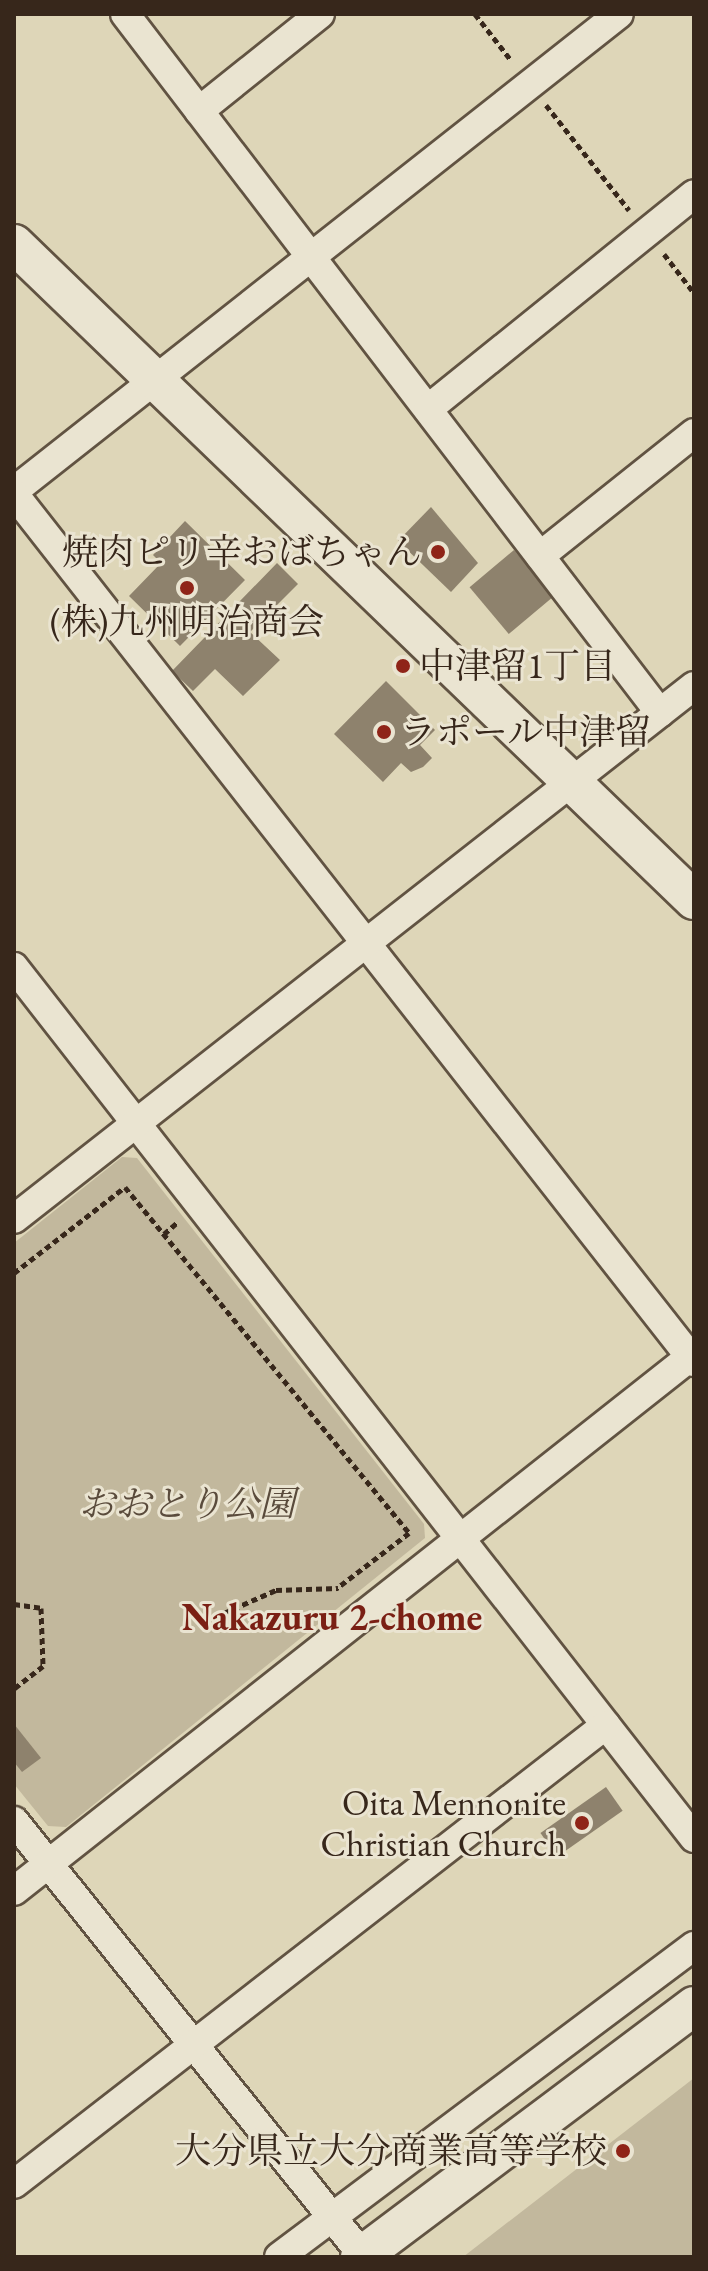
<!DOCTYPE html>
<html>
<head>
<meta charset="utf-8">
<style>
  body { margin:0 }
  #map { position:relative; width:708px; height:2271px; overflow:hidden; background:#ded6b8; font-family:"EB Garamond","Noto Serif JP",serif }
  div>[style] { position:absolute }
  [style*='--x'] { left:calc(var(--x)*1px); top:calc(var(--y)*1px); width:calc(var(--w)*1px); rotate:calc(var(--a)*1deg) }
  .green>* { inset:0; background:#c2b89d }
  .building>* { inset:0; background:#8e826d; transform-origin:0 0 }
  .path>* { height:5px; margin-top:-2.5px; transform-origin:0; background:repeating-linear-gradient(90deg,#37271b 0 6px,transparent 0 10px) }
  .roads { filter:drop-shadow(2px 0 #615342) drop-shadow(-2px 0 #615342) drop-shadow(0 2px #615342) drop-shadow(0 -2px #615342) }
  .street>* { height:28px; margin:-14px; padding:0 14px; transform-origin:14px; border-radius:14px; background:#eae4d1 }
  .secondary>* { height:38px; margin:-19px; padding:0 19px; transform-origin:19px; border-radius:19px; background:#eae4d1 }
  .dots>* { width:22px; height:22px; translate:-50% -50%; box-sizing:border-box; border:4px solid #eae4d1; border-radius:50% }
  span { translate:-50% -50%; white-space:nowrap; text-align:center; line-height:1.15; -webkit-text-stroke:6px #eae4d1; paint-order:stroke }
  .poi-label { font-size:36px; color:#37271b }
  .right { translate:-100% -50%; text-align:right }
  .left { translate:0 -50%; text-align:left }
  .park-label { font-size:36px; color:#5a4b3c; font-style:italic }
  .neighbourhood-label { font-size:38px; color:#7a1f14; font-weight:700 }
  .frame { position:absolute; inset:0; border:16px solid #37271b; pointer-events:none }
</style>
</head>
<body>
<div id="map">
  <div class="green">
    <i style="clip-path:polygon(122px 1157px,137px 1158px,424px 1524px,425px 1538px,66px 1827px,48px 1826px,14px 1784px,14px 1243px)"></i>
    <i style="clip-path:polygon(694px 2078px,694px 2257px,463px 2257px)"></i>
  </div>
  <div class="building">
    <i style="clip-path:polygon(431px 507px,478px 563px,451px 592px,398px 541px)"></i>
    <i style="clip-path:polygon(185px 521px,245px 580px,180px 646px,129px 596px,161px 563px,153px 555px)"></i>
    <i style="left:514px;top:550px;width:61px;height:58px;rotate:50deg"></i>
    <i style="clip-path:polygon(277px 563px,298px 584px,250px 632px,280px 660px,243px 696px,215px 669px,193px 691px,172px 671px)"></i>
    <i style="clip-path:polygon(386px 681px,435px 730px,420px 745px,432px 758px,423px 767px,411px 772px,401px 763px,383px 782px,334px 734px)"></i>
    <i style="clip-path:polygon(14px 1724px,41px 1758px,22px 1772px,14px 1762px)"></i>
    <i style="left:606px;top:1787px;width:29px;height:80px;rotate:55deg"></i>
  </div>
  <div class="path">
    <i style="--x:475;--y:14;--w:58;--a:52"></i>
    <i style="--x:546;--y:105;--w:134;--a:51.7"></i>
    <i style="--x:664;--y:254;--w:49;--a:52.4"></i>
    <i style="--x:164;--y:1234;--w:18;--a:-41"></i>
    <i style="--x:14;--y:1273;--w:140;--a:-37.8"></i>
    <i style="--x:125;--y:1187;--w:448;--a:50.6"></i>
    <i style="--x:409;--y:1533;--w:91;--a:142.6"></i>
    <i style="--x:14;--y:1604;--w:27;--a:8"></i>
    <i style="--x:41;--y:1608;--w:58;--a:88"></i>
    <i style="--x:43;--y:1666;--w:37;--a:142"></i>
    <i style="--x:215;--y:1617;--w:67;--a:-23.9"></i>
    <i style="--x:276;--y:1590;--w:62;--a:-1.8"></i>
  </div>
  <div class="roads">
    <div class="street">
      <i style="--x:125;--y:14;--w:880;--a:52.57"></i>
      <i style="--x:199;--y:111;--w:155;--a:-38.7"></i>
      <i style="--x:428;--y:409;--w:342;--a:-38.9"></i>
      <i style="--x:14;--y:491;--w:770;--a:-38.25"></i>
      <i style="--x:14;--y:494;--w:1103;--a:51.92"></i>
      <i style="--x:540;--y:556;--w:197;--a:-38.6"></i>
      <i style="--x:14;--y:967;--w:1105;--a:52.02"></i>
      <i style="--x:14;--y:1219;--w:864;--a:-38.09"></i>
      <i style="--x:14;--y:1821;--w:559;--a:51.24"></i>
      <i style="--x:14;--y:1891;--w:866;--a:-38.3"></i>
      <i style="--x:14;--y:2184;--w:749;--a:-37.79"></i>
      <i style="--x:279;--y:2257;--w:519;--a:-36.85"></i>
    </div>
    <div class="secondary">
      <i style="--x:14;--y:244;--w:945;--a:43.97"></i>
      <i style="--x:360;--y:2257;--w:418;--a:-36.9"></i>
    </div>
  </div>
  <div class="dots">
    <i style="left:438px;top:552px;background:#8f2418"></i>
    <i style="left:187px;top:588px;background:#8f2418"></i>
    <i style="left:403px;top:666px;background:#8f2418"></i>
    <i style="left:384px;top:732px;background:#8f2418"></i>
    <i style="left:582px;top:1823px;background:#8f2418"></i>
    <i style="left:623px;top:2151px;background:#8f2418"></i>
  </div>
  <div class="poi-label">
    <span class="right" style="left:422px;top:552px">焼肉ピリ辛おばちゃん</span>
    <span style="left:187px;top:622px">(株)九州明治商会</span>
    <span class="left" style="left:419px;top:666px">中津留1丁目</span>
    <span class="left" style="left:400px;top:732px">ラポール中津留</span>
    <span class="right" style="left:566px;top:1823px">Oita Mennonite<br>Christian Church</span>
    <span class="right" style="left:607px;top:2151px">大分県立大分商業高等学校</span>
  </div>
  <div class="park-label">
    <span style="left:187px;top:1504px">おおとり公園</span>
  </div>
  <div class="neighbourhood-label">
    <span style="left:332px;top:1617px">Nakazuru 2-chome</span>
  </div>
  <div class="frame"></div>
</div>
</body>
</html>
